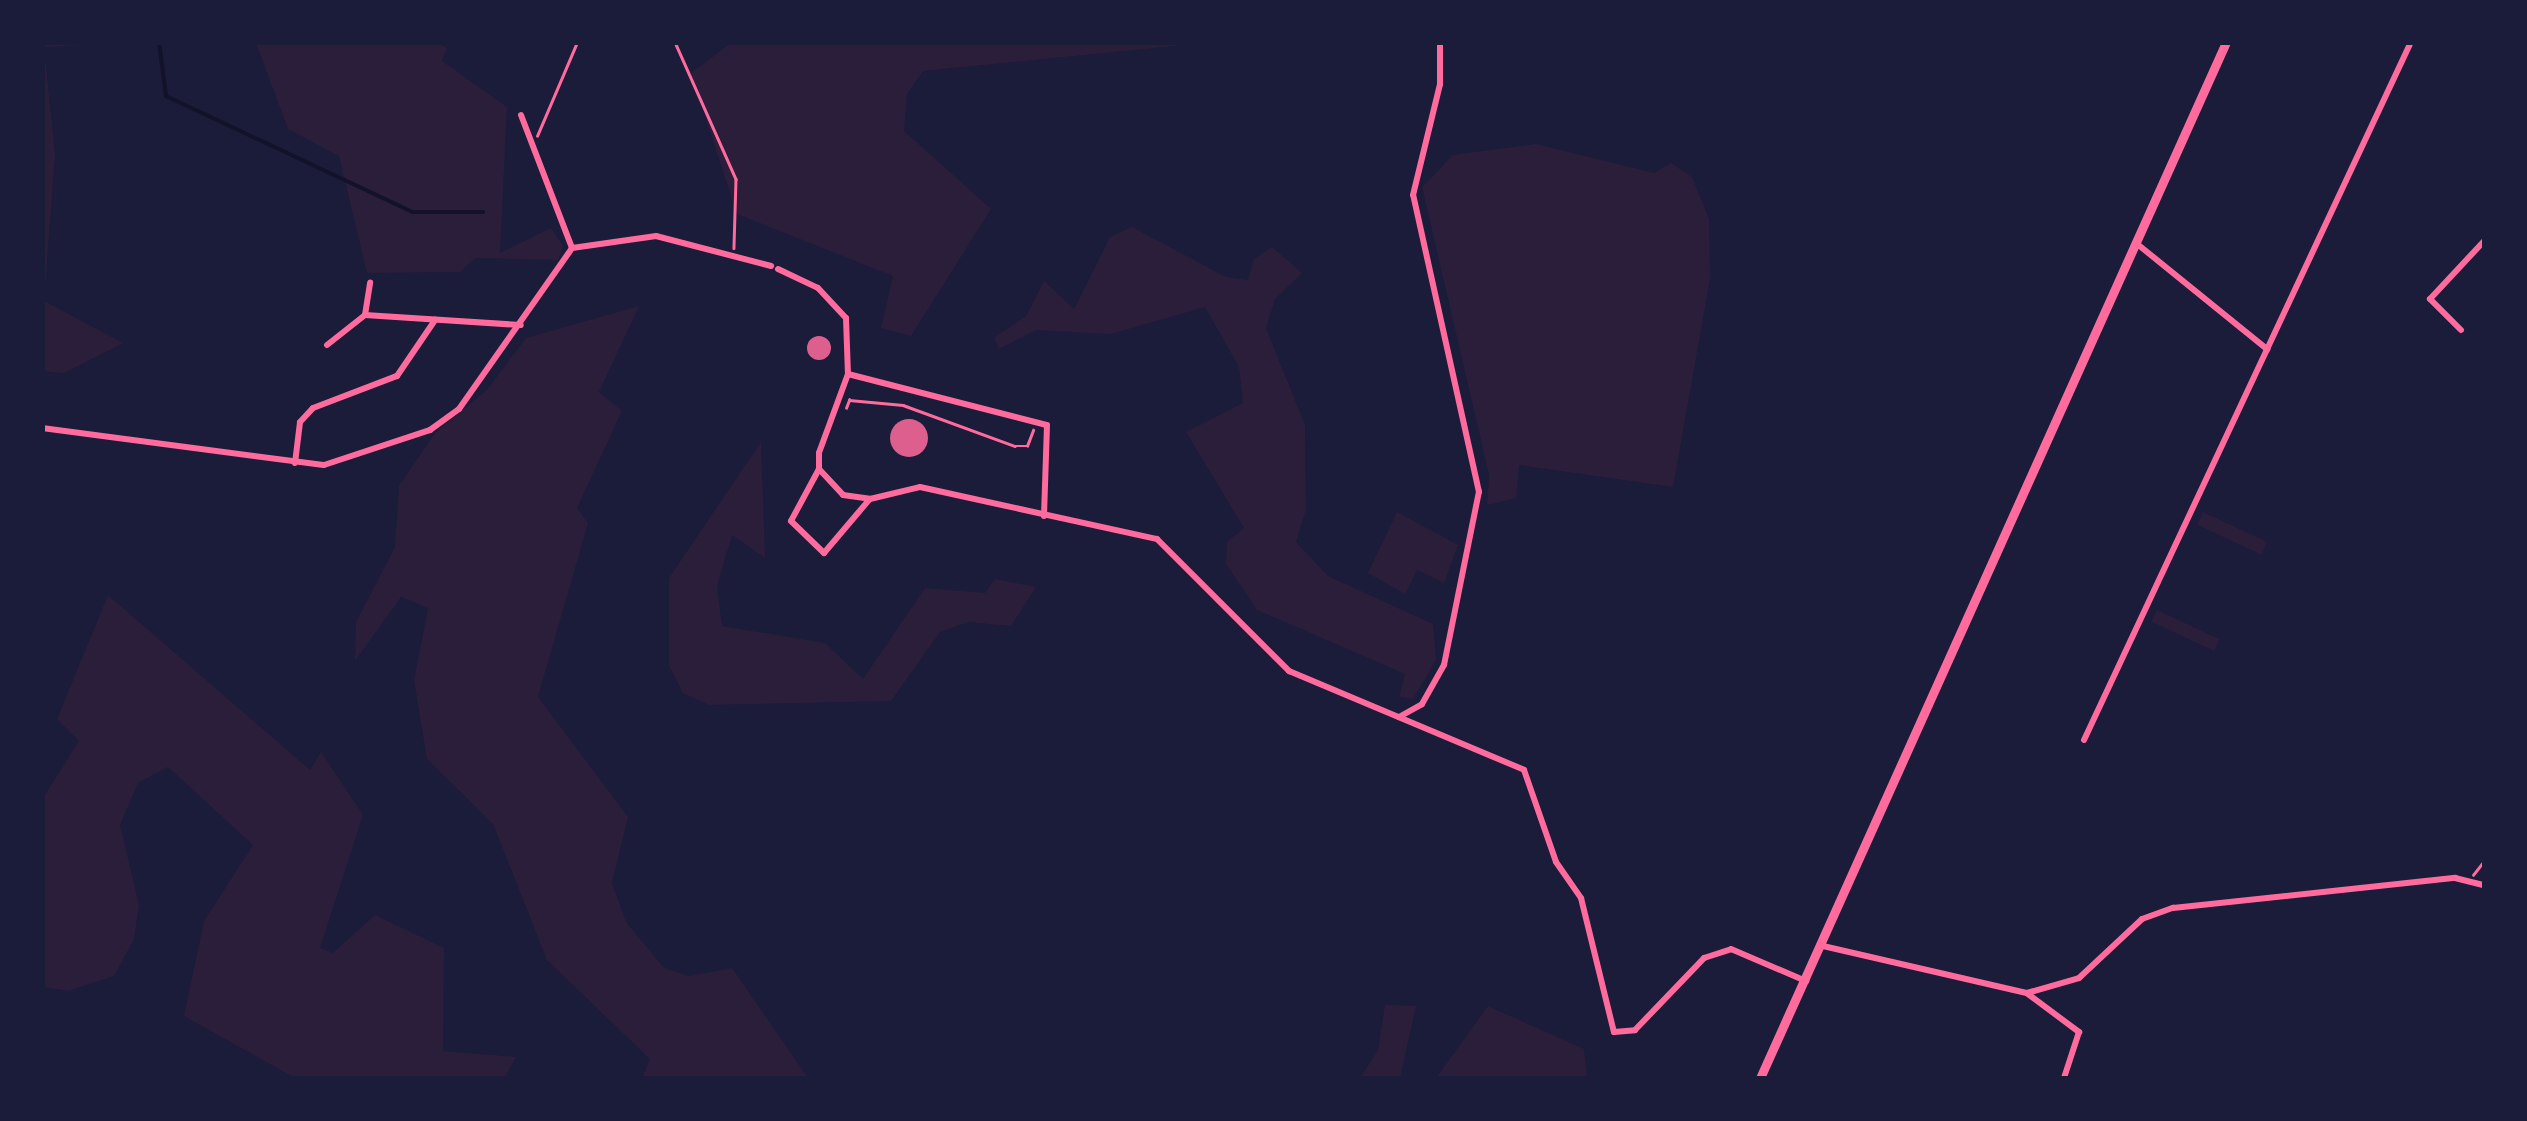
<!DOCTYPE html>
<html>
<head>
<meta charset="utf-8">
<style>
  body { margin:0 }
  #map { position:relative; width:2527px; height:1121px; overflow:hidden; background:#1b1b3a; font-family:"Asap Condensed",sans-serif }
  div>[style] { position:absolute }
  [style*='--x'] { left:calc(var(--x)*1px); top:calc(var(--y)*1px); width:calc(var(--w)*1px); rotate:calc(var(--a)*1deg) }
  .green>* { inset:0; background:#2a1e3b; transform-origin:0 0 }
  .stream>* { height:4px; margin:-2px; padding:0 2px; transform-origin:2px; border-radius:2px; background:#12122b }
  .building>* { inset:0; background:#dd5f8e }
  .round { border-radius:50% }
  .path>* { height:2.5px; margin:-1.25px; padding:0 1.25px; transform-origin:1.25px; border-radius:1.25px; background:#ff6b9d }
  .minor>* { height:6px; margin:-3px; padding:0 3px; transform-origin:3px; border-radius:3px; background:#ff6b9d }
  .primary>* { height:9px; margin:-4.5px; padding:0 4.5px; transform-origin:4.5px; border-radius:4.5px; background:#ff6b9d }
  span { translate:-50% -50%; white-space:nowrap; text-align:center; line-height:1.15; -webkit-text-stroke:10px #1b1b3a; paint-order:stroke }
  .frame { position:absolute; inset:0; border:45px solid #1b1b3a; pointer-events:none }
</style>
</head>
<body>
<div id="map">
  <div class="green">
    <i style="clip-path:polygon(43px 42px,127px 43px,44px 47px,55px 155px,44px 301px,123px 343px,64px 373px,43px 371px)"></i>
    <i style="clip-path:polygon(437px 42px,447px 48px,442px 61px,507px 107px,500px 253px,551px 228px,563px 246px,558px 260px,475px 258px,460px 272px,367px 273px,339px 156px,288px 129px,256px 43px)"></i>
    <i style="clip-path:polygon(731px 43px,1204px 43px,923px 71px,907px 94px,904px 131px,991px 209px,911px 336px,881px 328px,893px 276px,737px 214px,691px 73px)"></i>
    <i style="clip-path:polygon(1536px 144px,1654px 173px,1671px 163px,1692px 177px,1709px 219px,1710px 279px,1673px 487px,1519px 465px,1516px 498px,1487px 505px,1489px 475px,1422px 187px,1453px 155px)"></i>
    <i style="clip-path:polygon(1132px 227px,1226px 277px,1248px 280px,1254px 259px,1272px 247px,1302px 273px,1275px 299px,1266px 328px,1305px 425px,1306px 510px,1296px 542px,1328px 576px,1433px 624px,1436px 660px,1413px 699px,1399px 697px,1405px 674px,1257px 610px,1226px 564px,1227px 542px,1244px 528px,1186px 432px,1243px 403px,1239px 367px,1205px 307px,1111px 334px,1036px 330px,999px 349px,994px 338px,1026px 316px,1044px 281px,1074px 309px,1110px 237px)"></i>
    <i style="clip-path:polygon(639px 306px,599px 392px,622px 411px,577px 508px,588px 523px,538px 697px,628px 817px,612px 883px,626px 922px,664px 968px,689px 976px,732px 968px,808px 1078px,642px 1078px,650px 1059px,547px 960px,493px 824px,427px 759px,414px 680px,428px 608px,401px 597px,355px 661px,356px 622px,395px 547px,399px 486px,435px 433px,486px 391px,526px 338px)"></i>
    <i style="clip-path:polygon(761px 442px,765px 558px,732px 535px,717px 586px,722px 626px,825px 643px,863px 679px,925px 588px,985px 593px,995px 579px,1036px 587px,1011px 626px,968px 622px,940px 632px,891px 701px,709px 705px,683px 693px,669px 666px,669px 578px)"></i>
    <i style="clip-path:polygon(1397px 512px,1458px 545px,1444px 583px,1417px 570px,1405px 594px,1368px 573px)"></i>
    <i style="left:2203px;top:512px;width:71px;height:14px;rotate:25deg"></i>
    <i style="clip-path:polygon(108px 595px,310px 770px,321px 752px,363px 815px,320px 948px,333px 953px,375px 915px,444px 948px,443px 1051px,516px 1057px,505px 1078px,295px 1078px,184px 1016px,204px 921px,253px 845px,168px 767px,138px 783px,120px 825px,139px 905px,134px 939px,114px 976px,68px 991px,43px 987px,43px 798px,79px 741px,57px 719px)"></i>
    <i style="left:2157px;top:610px;width:69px;height:13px;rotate:25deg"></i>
    <i style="clip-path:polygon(1385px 1005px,1416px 1006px,1400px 1078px,1360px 1078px,1378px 1050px)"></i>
    <i style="clip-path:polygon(1488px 1006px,1584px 1049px,1587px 1078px,1436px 1078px)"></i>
  </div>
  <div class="stream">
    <i style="--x:159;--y:42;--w:54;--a:82.6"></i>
    <i style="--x:166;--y:96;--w:273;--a:25.2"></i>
    <i style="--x:413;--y:212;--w:70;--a:0"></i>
  </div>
  <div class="building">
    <i class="round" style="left:807px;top:336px;width:24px;height:24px"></i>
    <i class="round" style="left:890px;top:419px;width:38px;height:38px"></i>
  </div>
  <div class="path">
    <i style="--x:675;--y:42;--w:150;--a:66"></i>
    <i style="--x:736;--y:179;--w:69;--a:91.7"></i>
    <i style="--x:537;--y:136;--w:102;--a:-66.9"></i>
    <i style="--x:846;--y:408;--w:9;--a:-69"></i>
    <i style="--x:849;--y:400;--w:54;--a:5.3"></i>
    <i style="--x:903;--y:405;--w:119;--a:20.1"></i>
    <i style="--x:1015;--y:446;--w:12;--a:0"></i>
    <i style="--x:1027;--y:446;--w:17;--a:-69"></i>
    <i style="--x:2473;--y:875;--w:18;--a:-52"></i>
  </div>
  <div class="minor">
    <i style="--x:521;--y:115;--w:142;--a:69"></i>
    <i style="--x:2136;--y:243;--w:169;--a:39"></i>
    <i style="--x:778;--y:269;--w:44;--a:25.4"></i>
    <i style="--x:818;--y:288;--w:41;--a:47"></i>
    <i style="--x:846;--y:318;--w:56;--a:88"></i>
    <i style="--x:848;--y:374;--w:84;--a:110.2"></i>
    <i style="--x:819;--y:453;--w:16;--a:90"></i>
    <i style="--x:819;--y:469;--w:35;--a:47"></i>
    <i style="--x:843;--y:495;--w:27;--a:8"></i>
    <i style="--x:870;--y:499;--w:51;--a:-13.5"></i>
    <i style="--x:920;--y:487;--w:243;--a:12.4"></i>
    <i style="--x:1157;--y:539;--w:187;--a:45"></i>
    <i style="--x:1289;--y:671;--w:255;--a:22.8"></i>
    <i style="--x:1524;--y:770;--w:97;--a:70.8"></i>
    <i style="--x:1556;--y:862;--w:44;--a:55.2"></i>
    <i style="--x:1581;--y:898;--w:138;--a:76.2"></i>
    <i style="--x:1614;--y:1032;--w:21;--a:-5"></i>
    <i style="--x:1635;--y:1030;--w:100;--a:-46.2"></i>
    <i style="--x:1704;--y:958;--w:28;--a:-18"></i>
    <i style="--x:1731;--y:949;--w:82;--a:23.1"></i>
    <i style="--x:365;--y:315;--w:33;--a:-81"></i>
    <i style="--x:2461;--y:330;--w:44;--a:-135"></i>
    <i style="--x:2430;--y:299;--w:79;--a:-47"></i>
    <i style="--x:327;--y:345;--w:48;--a:-38.3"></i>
    <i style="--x:365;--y:315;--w:156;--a:3.7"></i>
    <i style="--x:848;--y:374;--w:205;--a:14.4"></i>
    <i style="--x:1047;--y:425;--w:91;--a:91.9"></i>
    <i style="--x:42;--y:428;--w:284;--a:7.5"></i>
    <i style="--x:324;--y:465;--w:112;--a:-18.3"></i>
    <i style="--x:430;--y:430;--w:36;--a:-36"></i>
    <i style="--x:459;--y:409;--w:197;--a:-54.9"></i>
    <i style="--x:572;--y:248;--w:85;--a:-8.1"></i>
    <i style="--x:656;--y:236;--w:119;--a:14.6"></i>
    <i style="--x:295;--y:463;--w:41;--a:-83"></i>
    <i style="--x:300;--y:422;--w:19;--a:-47"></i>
    <i style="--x:313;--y:408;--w:90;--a:-20.9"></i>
    <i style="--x:397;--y:376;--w:68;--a:-55.8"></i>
    <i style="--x:819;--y:469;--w:59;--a:118.3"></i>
    <i style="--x:791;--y:521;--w:46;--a:44.1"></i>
    <i style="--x:824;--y:553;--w:70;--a:-49.7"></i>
    <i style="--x:1399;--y:717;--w:26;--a:-29"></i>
    <i style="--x:1422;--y:704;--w:45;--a:-60.6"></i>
    <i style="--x:1444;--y:665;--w:177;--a:-78.6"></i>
    <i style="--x:1479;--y:492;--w:304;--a:-102.5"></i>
    <i style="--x:1413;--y:195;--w:114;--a:-76.3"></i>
    <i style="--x:1440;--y:84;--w:42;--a:-90"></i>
    <i style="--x:2084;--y:740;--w:771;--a:-64.9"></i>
    <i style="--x:1823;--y:946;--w:209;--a:13"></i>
    <i style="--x:2027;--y:993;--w:54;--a:-16.1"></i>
    <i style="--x:2079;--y:978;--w:86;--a:-43.1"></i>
    <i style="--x:2142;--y:919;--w:33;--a:-20"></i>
    <i style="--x:2173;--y:908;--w:284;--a:-6.1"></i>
    <i style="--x:2455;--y:878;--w:30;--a:14"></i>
    <i style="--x:2028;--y:994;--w:64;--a:36.7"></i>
    <i style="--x:2079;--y:1032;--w:48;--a:108.1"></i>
  </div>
  <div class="primary">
    <i style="--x:1760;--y:1078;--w:1136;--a:-65.78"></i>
  </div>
  <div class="frame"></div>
</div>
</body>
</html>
